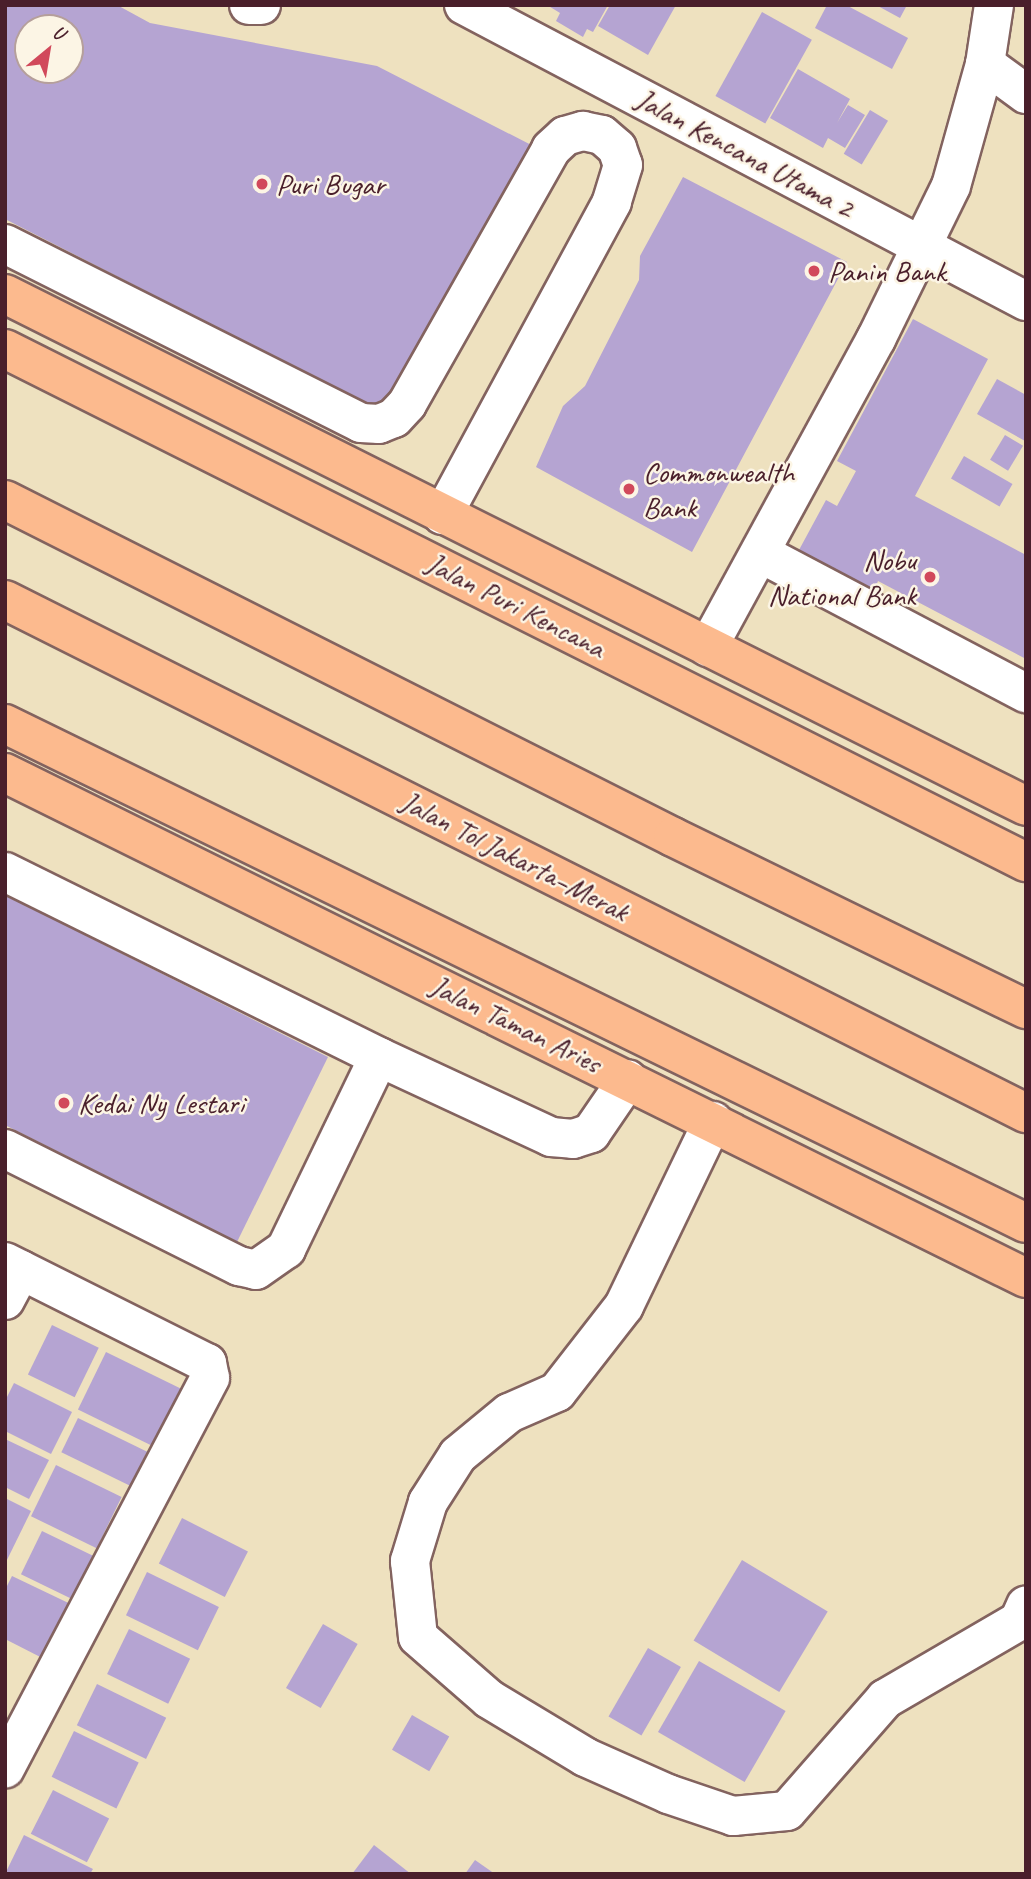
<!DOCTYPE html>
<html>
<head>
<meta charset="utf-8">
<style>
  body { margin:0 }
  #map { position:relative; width:1031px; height:1879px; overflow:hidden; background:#eee1bf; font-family:Caveat,sans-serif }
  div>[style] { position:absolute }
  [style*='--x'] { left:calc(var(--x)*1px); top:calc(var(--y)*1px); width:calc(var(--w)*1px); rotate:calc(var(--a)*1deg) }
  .building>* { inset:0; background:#b5a4d2; transform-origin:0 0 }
  .roads { filter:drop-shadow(2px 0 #83635f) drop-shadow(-2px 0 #83635f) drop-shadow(0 2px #83635f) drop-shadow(0 -2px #83635f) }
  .minor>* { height:38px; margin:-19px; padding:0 19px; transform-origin:19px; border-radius:19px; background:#fff }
  .major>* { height:38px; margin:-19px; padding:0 19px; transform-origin:19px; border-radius:19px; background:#fcba8e }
  .highway>* { height:38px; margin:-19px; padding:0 19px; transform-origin:19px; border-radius:19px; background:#fcba8e }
  .dots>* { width:19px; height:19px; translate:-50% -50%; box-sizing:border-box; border:4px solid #fcf5e5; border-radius:50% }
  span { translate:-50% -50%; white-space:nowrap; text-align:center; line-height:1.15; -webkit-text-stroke:5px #fcf5e5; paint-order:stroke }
  .street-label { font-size:30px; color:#4a1f2b }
  .poi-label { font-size:30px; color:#4a1f2b }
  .left { translate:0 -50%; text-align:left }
  .right { translate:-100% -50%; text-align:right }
  .frame { position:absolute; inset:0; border:7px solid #4a1f2b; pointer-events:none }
  .north { position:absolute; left:14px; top:14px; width:70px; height:70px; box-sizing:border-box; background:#fcf5e5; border:2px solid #b59f9b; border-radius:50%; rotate:30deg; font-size:19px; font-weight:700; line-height:28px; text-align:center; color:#4a1f2b }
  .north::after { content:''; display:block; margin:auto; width:24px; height:32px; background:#d1495b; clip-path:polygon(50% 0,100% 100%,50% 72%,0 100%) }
</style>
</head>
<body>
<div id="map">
  <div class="building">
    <i style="clip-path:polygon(evenodd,5px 5px,117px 5px,150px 23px,377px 66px,539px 149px,388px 415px,5px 219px,5px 5px,28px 28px,70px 28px,70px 70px,28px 70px,28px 28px)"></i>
    <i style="clip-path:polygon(547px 5px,608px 5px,593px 32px,587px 29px,583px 37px,556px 21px,560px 13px)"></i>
    <i style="clip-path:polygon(610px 5px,676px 5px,648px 55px,598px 26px)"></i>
    <i style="clip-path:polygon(827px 5px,846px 5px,908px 38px,892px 69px,815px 28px)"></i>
    <i style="clip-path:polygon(876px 5px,907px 5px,900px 18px)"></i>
    <i style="left:762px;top:12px;width:57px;height:96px;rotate:29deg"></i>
    <i style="clip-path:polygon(798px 69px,850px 99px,837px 123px,848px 105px,865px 115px,845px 148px,828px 138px,823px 148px,770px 118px)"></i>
    <i style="left:870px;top:110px;width:21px;height:51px;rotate:31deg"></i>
    <i style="clip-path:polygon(683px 177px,847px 262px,692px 552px,536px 467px,563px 406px,585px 386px,639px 280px,640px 256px)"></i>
    <i style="clip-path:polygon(913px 319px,988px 359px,915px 496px,1026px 555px,1026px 659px,878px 581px,874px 591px,799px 550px,826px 500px,837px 506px,856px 471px,837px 461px)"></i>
    <i style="clip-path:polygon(997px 379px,1026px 395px,1025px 441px,977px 414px)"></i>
    <i style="left:1005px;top:435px;width:21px;height:29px;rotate:31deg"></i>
    <i style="left:964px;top:456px;width:56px;height:26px;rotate:30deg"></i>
    <i style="clip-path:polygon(5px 895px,328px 1057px,237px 1242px,5px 1125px)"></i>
    <i style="left:52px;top:1325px;width:52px;height:55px;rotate:26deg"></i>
    <i style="left:106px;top:1352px;width:87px;height:64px;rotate:26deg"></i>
    <i style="clip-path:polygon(14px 1383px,72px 1412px,51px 1454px,5px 1431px,5px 1401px)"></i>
    <i style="left:78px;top:1418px;width:77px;height:38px;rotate:26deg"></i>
    <i style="clip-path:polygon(5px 1439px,49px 1460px,29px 1499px,5px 1487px)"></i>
    <i style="left:56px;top:1465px;width:73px;height:57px;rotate:26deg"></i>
    <i style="clip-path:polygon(5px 1498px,31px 1511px,5px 1564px)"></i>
    <i style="left:182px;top:1518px;width:74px;height:51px;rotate:27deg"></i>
    <i style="left:42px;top:1531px;width:59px;height:48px;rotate:26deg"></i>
    <i style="left:742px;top:1560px;width:100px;height:94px;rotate:31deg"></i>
    <i style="left:147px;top:1572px;width:80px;height:48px;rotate:26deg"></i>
    <i style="clip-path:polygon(12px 1576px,81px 1609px,54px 1664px,5px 1639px,5px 1590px)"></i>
    <i style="left:323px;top:1624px;width:40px;height:74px;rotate:30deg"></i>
    <i style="left:129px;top:1629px;width:68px;height:50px;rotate:26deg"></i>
    <i style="left:648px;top:1648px;width:38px;height:79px;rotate:30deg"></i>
    <i style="left:699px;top:1661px;width:100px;height:82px;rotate:30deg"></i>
    <i style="left:97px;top:1684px;width:77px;height:46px;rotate:26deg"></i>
    <i style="left:412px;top:1715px;width:43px;height:40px;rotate:30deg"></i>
    <i style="left:74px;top:1731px;width:72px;height:51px;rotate:26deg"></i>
    <i style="left:53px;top:1790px;width:63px;height:49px;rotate:27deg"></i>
    <i style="clip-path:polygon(24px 1835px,93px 1869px,90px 1874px,5px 1874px)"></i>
    <i style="clip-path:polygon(374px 1845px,411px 1874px,352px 1874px)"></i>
    <i style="clip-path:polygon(475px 1860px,495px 1874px,465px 1874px)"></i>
  </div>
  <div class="roads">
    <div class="minor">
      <i style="--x:249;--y:5;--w:12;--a:0"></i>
      <i style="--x:464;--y:5;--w:635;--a:27.78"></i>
      <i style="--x:985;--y:64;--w:51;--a:36.2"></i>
      <i style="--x:5;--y:244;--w:398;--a:26.7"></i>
      <i style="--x:361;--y:423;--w:18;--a:3"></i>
      <i style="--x:379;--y:424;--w:16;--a:-22"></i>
      <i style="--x:394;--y:418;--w:19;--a:-47"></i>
      <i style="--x:407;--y:404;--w:293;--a:-60.5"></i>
      <i style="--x:551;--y:149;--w:19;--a:-43"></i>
      <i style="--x:565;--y:136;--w:19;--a:-16"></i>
      <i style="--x:583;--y:131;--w:19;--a:12"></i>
      <i style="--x:602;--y:135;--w:20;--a:41"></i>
      <i style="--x:617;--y:148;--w:18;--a:71"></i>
      <i style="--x:623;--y:165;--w:39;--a:107"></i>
      <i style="--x:612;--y:202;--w:356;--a:118.4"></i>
      <i style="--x:760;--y:553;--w:301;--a:27.8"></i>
      <i style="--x:708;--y:647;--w:351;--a:-61.4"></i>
      <i style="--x:876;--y:339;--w:170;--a:-63.9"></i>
      <i style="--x:951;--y:186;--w:127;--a:-74.4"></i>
      <i style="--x:985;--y:64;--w:60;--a:-81.3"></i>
      <i style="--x:5;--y:872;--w:417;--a:26.3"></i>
      <i style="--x:379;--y:1057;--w:190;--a:24.9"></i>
      <i style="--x:551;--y:1137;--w:22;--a:5"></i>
      <i style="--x:573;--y:1139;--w:19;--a:-18"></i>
      <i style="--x:591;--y:1133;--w:65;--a:-55.6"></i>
      <i style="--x:713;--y:1121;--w:205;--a:115.7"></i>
      <i style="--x:624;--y:1306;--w:109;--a:127.9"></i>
      <i style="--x:557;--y:1392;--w:52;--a:156.4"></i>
      <i style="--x:509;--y:1413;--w:66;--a:140.5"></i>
      <i style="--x:458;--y:1455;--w:56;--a:122.6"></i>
      <i style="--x:428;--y:1502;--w:62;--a:107"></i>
      <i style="--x:410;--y:1561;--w:76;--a:84"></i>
      <i style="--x:418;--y:1637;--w:94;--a:41.1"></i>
      <i style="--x:489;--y:1699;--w:112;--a:31.1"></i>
      <i style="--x:585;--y:1757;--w:91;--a:24"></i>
      <i style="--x:668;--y:1794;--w:69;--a:18.7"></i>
      <i style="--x:733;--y:1816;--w:54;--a:-5.3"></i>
      <i style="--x:787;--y:1811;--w:149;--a:-48.8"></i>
      <i style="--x:885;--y:1699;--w:155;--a:-30.2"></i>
      <i style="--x:1019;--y:1621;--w:17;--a:-66"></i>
      <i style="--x:5;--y:1149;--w:262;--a:26.6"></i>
      <i style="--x:239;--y:1266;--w:17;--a:13"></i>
      <i style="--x:256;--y:1270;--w:37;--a:-35"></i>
      <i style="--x:286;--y:1249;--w:213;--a:-64.2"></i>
      <i style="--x:5;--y:1262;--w:226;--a:26.6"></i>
      <i style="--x:207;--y:1363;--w:15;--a:79"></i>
      <i style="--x:210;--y:1378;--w:441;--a:117.7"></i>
      <i style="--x:5;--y:1300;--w:34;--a:-62"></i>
    </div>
    <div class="major">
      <i style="--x:5;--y:294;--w:1142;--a:26.63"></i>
      <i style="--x:5;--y:349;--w:1143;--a:26.68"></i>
      <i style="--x:5;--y:724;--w:1136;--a:26.05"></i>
      <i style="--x:5;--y:773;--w:1139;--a:26.32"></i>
    </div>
    <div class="highway">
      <i style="--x:5;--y:500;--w:748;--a:26.77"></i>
      <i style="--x:673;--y:837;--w:393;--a:26"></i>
      <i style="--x:5;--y:600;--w:1143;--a:26.68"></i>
    </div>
  </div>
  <div class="dots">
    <i style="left:262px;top:184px;background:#d1495b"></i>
    <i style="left:814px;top:271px;background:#d1495b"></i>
    <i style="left:629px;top:489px;background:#d1495b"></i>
    <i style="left:930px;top:577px;background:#d1495b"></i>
    <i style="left:64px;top:1103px;background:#d1495b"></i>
  </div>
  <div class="street-label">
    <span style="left:745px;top:153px;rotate:28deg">Jalan Kencana Utama 2</span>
    <span style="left:516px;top:605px;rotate:27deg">Jalan Puri Kencana</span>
    <span style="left:515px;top:856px;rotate:27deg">Jalan Tol Jakarta–Merak</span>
    <span style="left:516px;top:1024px;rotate:26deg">Jalan Taman Aries</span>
  </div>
  <div class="poi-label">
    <span class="left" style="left:276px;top:184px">Puri Bugar</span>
    <span class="left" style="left:828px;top:271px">Panin Bank</span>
    <span class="left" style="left:643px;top:489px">Commonwealth<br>Bank</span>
    <span class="right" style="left:916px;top:577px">Nobu<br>National Bank</span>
    <span class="left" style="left:78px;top:1103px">Kedai Ny Lestari</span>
  </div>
  <div class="frame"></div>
  <div class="north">U</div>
</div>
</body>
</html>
